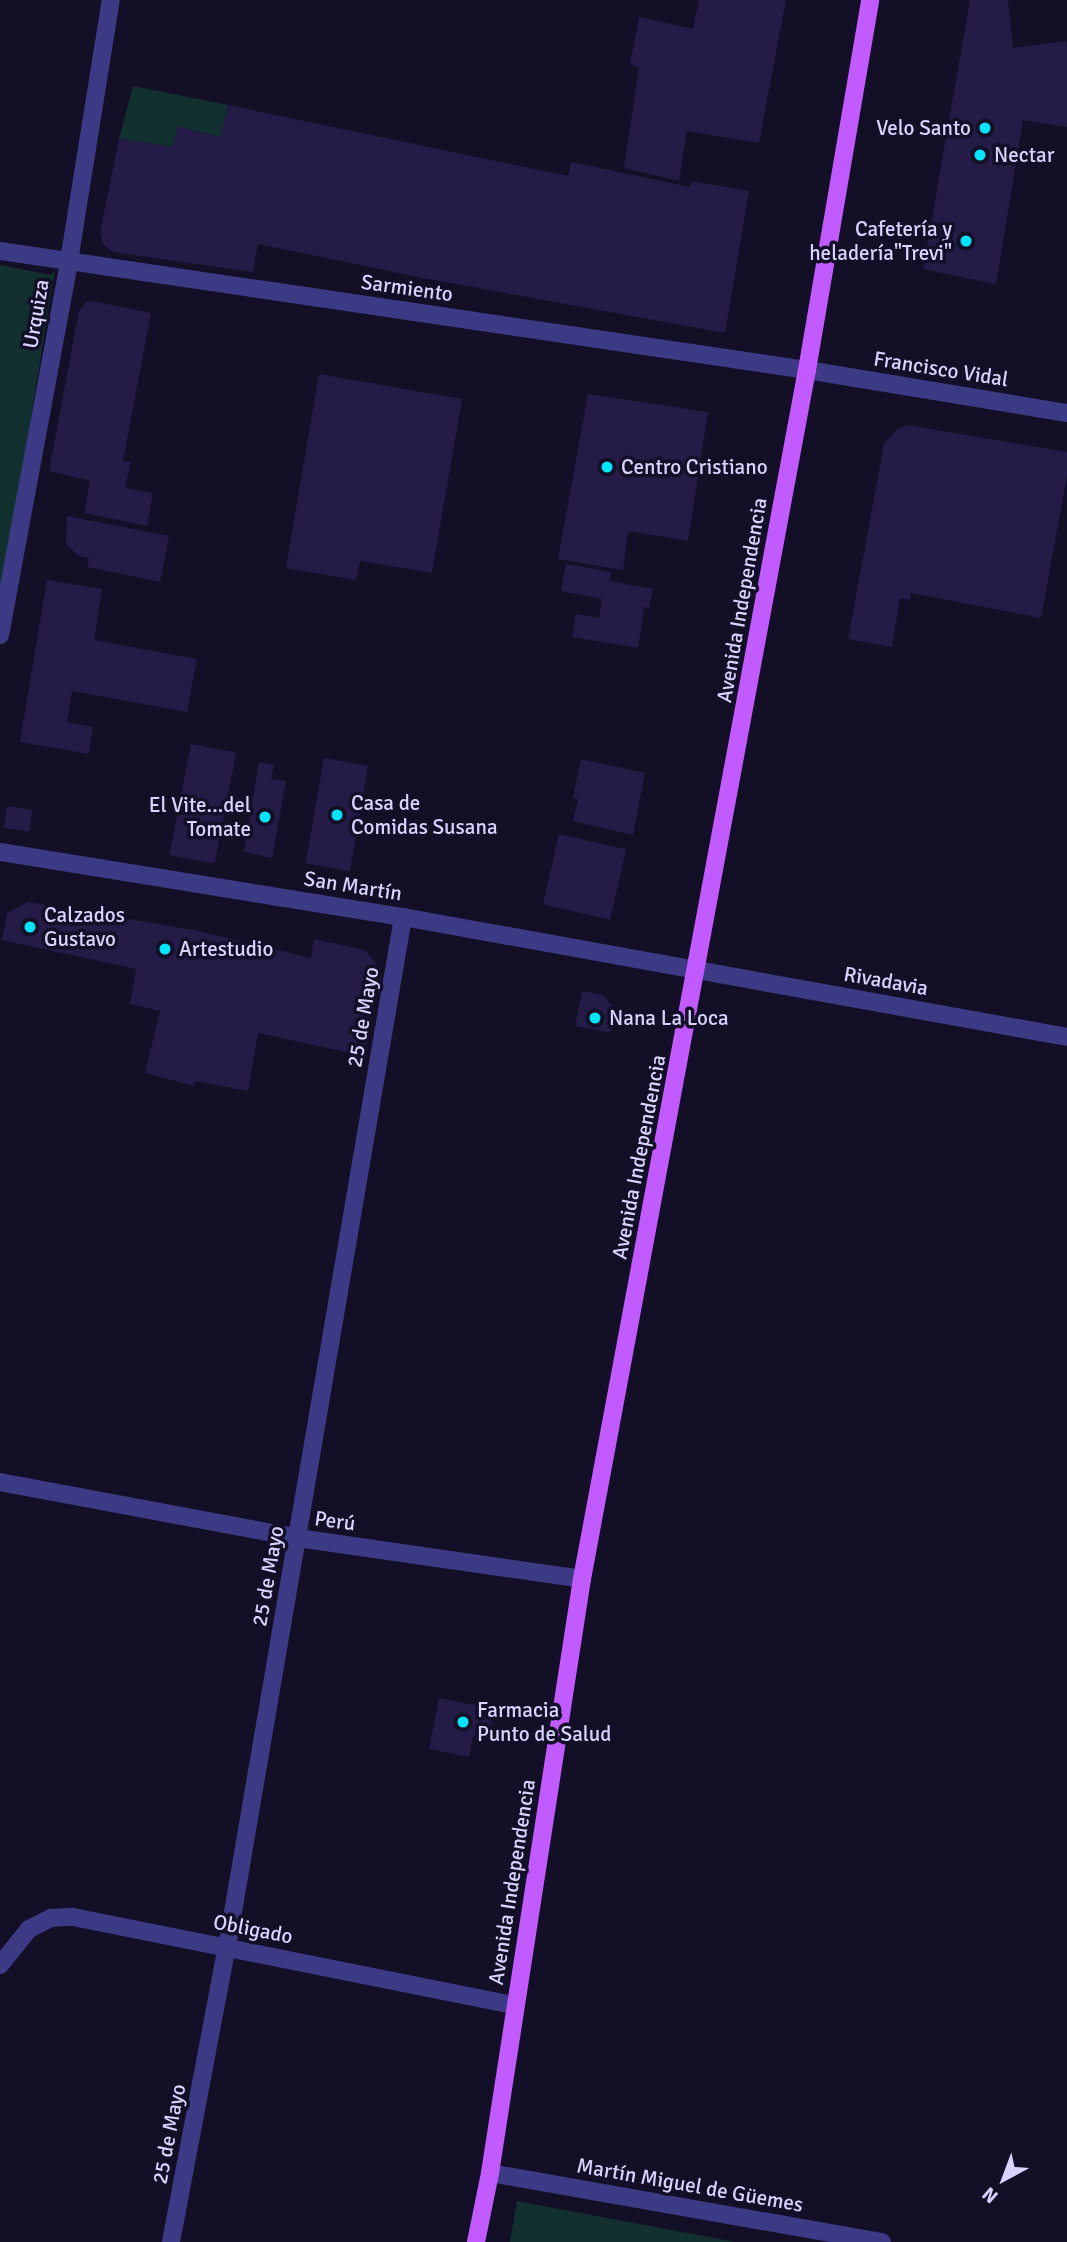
<!DOCTYPE html>
<html>
<head>
<meta charset="utf-8">
<style>
  body { margin:0 }
  #map { position:relative; width:1067px; height:2242px; overflow:hidden; background:#130f26; font-family:Signika,sans-serif }
  div>[style] { position:absolute }
  [style*='--x'] { left:calc(var(--x)*1px); top:calc(var(--y)*1px); width:calc(var(--w)*1px); rotate:calc(var(--a)*1deg) }
  .green>* { inset:0; background:#12302f }
  .building>* { inset:0; background:#241b47; transform-origin:0 0 }
  .minor>* { height:18px; margin:-9px; padding:0 9px; transform-origin:9px; border-radius:9px; background:#3d3a85 }
  .major>* { height:18px; margin:-9px; padding:0 9px; transform-origin:9px; border-radius:9px; background:#c25bff }
  .dots>* { width:19px; height:19px; translate:-50% -50%; box-sizing:border-box; border:4px solid #130f26; border-radius:50% }
  span { translate:-50% -50%; white-space:nowrap; text-align:center; line-height:1.15; -webkit-text-stroke:7px #130f26; paint-order:stroke }
  .poi-label { font-size:21px; color:#d9d4ff }
  .right { translate:-100% -50%; text-align:right }
  .left { translate:0 -50%; text-align:left }
  .street-label { font-size:21px; color:#d9d4ff }
  .north { position:absolute; left:969px; top:2144px; width:70px; height:70px; -webkit-text-stroke:5px #130f26; paint-order:stroke; rotate:221deg; font-size:19px; font-weight:700; line-height:28px; text-align:center; color:#d9d4ff }
  .north::after { content:''; display:block; margin:auto; width:24px; height:32px; background:#d9d4ff; clip-path:polygon(50% 0,100% 100%,50% 72%,0 100%) }
</style>
</head>
<body>
<div id="map">
  <div class="green">
    <i style="clip-path:polygon(133px 86px,228px 105px,221px 137px,178px 127px,174px 147px,119px 139px)"></i>
    <i style="clip-path:polygon(0 265px,51px 275px,55px 269px,0 608px)"></i>
    <i style="clip-path:polygon(517px 2201px,736px 2242px,510px 2242px)"></i>
  </div>
  <div class="building">
    <i style="clip-path:polygon(699px 0,786px 0,759px 143px,687px 131px,679px 181px,624px 168px,639px 67px,630px 65px,639px 17px,693px 29px)"></i>
    <i style="clip-path:polygon(970px 0,1008px 0,1013px 48px,1066px 41px,1067px 49px,1067px 127px,1023px 120px,996px 284px,923px 269px)"></i>
    <i style="clip-path:polygon(228px 105px,568px 176px,571px 162px,690px 187px,692px 181px,749px 191px,725px 333px,418px 277px,258px 244px,253px 272px,113px 252px,103px 244px,100px 232px,119px 139px,174px 147px,177px 127px,221px 137px)"></i>
    <i style="clip-path:polygon(92px 301px,151px 313px,123px 461px,131px 462px,125px 488px,153px 493px,147px 526px,84px 513px,90px 481px,49px 471px,79px 311px,86px 302px)"></i>
    <i style="clip-path:polygon(319px 374px,462px 399px,432px 573px,360px 561px,356px 580px,286px 568px)"></i>
    <i style="clip-path:polygon(588px 394px,708px 412px,688px 541px,628px 531px,623px 570px,558px 559px)"></i>
    <i style="clip-path:polygon(907px 425px,1067px 452px,1067px 476px,1041px 618px,911px 593px,910px 600px,900px 598px,892px 647px,848px 639px,884px 444px,896px 430px)"></i>
    <i style="clip-path:polygon(67px 516px,169px 536px,160px 582px,87px 567px,89px 558px,79px 556px,66px 544px)"></i>
    <i style="clip-path:polygon(566px 564px,611px 572px,609px 581px,653px 589px,649px 608px,644px 607px,638px 648px,572px 637px,576px 614px,599px 618px,602px 599px,561px 591px)"></i>
    <i style="clip-path:polygon(47px 580px,102px 589px,94px 640px,197px 659px,187px 712px,72px 691px,67px 722px,93px 727px,89px 754px,20px 742px)"></i>
    <i style="left:191px;top:744px;width:46px;height:113px;rotate:11deg"></i>
    <i style="left:324px;top:758px;width:45px;height:107px;rotate:10deg"></i>
    <i style="clip-path:polygon(581px 759px,645px 773px,633px 835px,573px 821px,578px 799px,573px 798px)"></i>
    <i style="clip-path:polygon(259px 762px,274px 765px,271px 779px,286px 781px,272px 858px,244px 852px)"></i>
    <i style="left:7px;top:806px;width:26px;height:22px;rotate:9deg"></i>
    <i style="left:559px;top:834px;width:69px;height:72px;rotate:13deg"></i>
    <i style="clip-path:polygon(28px 902px,194px 930px,311px 958px,314px 939px,365px 950px,381px 970px,364px 1056px,258px 1033px,248px 1091px,195px 1081px,194px 1086px,145px 1073px,160px 1011px,130px 1004px,136px 969px,2px 940px,7px 913px)"></i>
    <i style="clip-path:polygon(582px 991px,603px 995px,615px 1010px,611px 1033px,575px 1026px)"></i>
    <i style="clip-path:polygon(439px 1698px,494px 1709px,489px 1737px,473px 1735px,469px 1757px,429px 1749px)"></i>
  </div>
  <div class="minor">
    <i style="--x:0;--y:251;--w:816;--a:8.39"></i>
    <i style="--x:807;--y:370;--w:264;--a:9.4"></i>
    <i style="--x:0;--y:635;--w:380;--a:-79.5"></i>
    <i style="--x:69;--y:261;--w:264;--a:-80.9"></i>
    <i style="--x:0;--y:852;--w:408;--a:9.2"></i>
    <i style="--x:403;--y:917;--w:675;--a:10.24"></i>
    <i style="--x:0;--y:1482;--w:303;--a:10.6"></i>
    <i style="--x:298;--y:1538;--w:287;--a:8.2"></i>
    <i style="--x:0;--y:1965;--w:46;--a:-51.1"></i>
    <i style="--x:29;--y:1929;--w:25;--a:-27"></i>
    <i style="--x:51;--y:1918;--w:22;--a:-3"></i>
    <i style="--x:73;--y:1917;--w:451;--a:11.3"></i>
    <i style="--x:490;--y:2173;--w:398;--a:10"></i>
    <i style="--x:171;--y:2242;--w:300;--a:-79.3"></i>
    <i style="--x:227;--y:1947;--w:1045;--a:-80.3"></i>
  </div>
  <div class="major">
    <i style="--x:476;--y:2242;--w:70;--a:-78.5"></i>
    <i style="--x:490;--y:2173;--w:601;--a:-81.2"></i>
    <i style="--x:582;--y:1579;--w:1230;--a:-79.46"></i>
    <i style="--x:807;--y:370;--w:375;--a:-80.3"></i>
  </div>
  <div class="dots">
    <i style="left:985px;top:128px;background:#00e5ff"></i>
    <i style="left:980px;top:155px;background:#00e5ff"></i>
    <i style="left:966px;top:241px;background:#00e5ff"></i>
    <i style="left:607px;top:467px;background:#00e5ff"></i>
    <i style="left:337px;top:815px;background:#00e5ff"></i>
    <i style="left:265px;top:817px;background:#00e5ff"></i>
    <i style="left:30px;top:927px;background:#00e5ff"></i>
    <i style="left:165px;top:949px;background:#00e5ff"></i>
    <i style="left:595px;top:1018px;background:#00e5ff"></i>
    <i style="left:463px;top:1722px;background:#00e5ff"></i>
  </div>
  <div class="poi-label">
    <span class="right" style="left:971px;top:128px">Velo Santo</span>
    <span class="left" style="left:994px;top:155px">Nectar</span>
    <span class="right" style="left:952px;top:241px">Cafetería y<br>heladería"Trevi"</span>
    <span class="left" style="left:621px;top:467px">Centro Cristiano</span>
    <span class="left" style="left:351px;top:815px">Casa de<br>Comidas Susana</span>
    <span class="right" style="left:251px;top:817px">El Vite...del<br>Tomate</span>
    <span class="left" style="left:44px;top:927px">Calzados<br>Gustavo</span>
    <span class="left" style="left:179px;top:949px">Artestudio</span>
    <span class="left" style="left:609px;top:1018px">Nana La Loca</span>
    <span class="left" style="left:477px;top:1722px">Farmacia<br>Punto de Salud</span>
  </div>
  <div class="street-label">
    <span style="left:407px;top:288px;rotate:8deg">Sarmiento</span>
    <span style="left:36px;top:314px;rotate:-80deg">Urquiza</span>
    <span style="left:941px;top:369px;rotate:9deg">Francisco Vidal</span>
    <span style="left:742px;top:600px;rotate:-80deg">Avenida Independencia</span>
    <span style="left:353px;top:886px;rotate:9deg">San Martín</span>
    <span style="left:886px;top:981px;rotate:10deg">Rivadavia</span>
    <span style="left:363px;top:1017px;rotate:-80deg">25 de Mayo</span>
    <span style="left:639px;top:1157px;rotate:-79deg">Avenida Independencia</span>
    <span style="left:335px;top:1521px;rotate:8deg">Perú</span>
    <span style="left:268px;top:1576px;rotate:-80deg">25 de Mayo</span>
    <span style="left:512px;top:1882px;rotate:-81deg">Avenida Independencia</span>
    <span style="left:253px;top:1929px;rotate:11deg">Obligado</span>
    <span style="left:169px;top:2134px;rotate:-79deg">25 de Mayo</span>
    <span style="left:690px;top:2185px;rotate:10deg">Martín Miguel de Güemes</span>
  </div>
  <div class="north">N</div>
</div>
</body>
</html>
